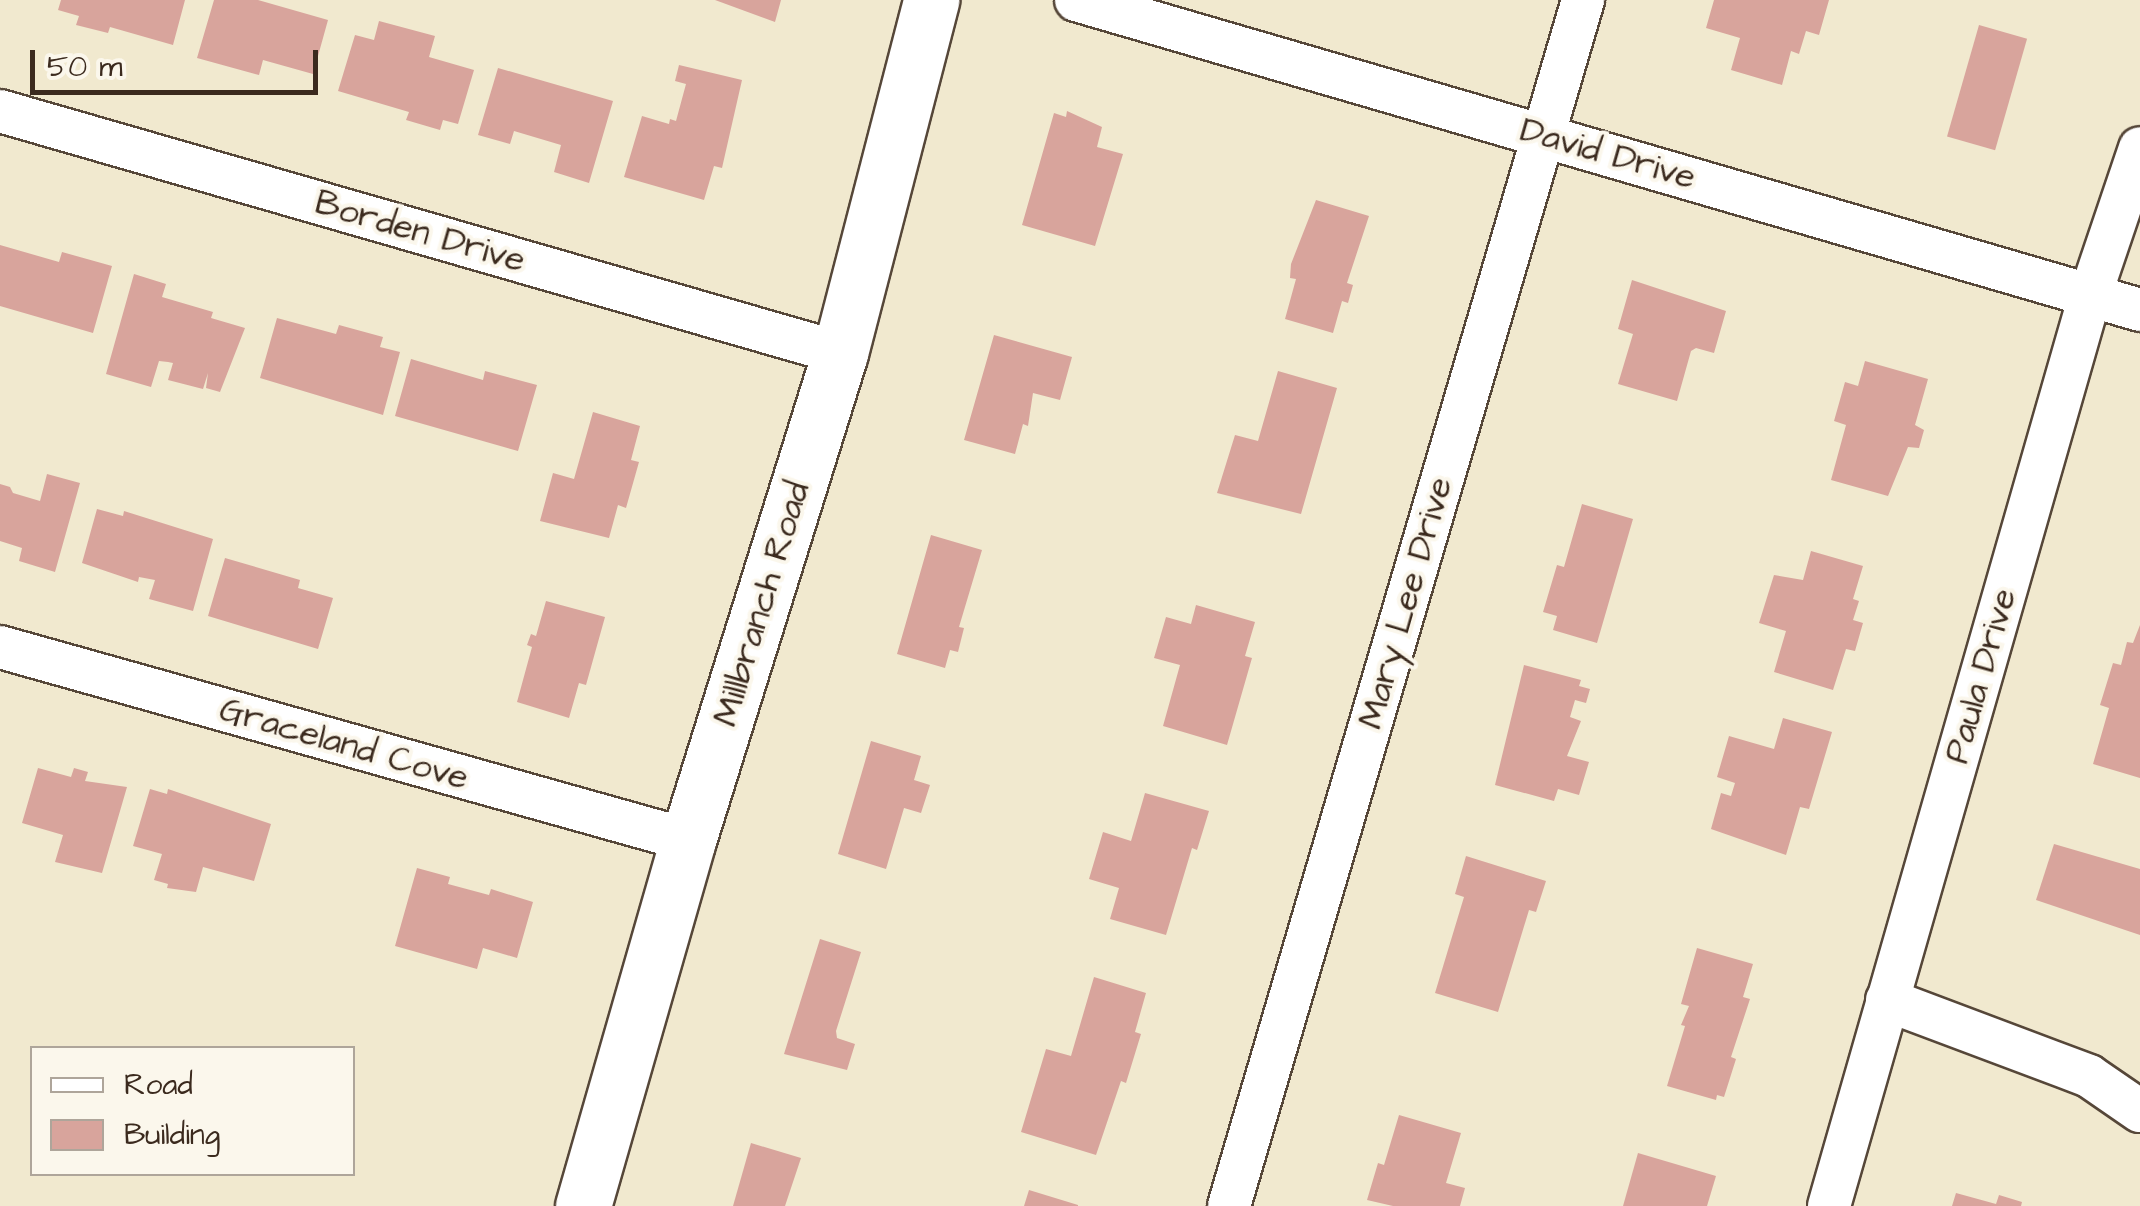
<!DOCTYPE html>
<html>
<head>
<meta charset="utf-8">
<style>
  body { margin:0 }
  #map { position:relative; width:2140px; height:1206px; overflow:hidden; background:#f1e9cf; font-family:"Architects Daughter",sans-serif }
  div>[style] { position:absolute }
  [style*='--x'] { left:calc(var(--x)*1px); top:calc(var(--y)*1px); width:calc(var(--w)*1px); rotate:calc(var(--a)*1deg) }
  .building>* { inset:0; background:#d8a49c; transform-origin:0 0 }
  .roads { filter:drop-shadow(2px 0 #564739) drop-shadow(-2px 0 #564739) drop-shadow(0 2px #564739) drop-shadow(0 -2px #564739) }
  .street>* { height:42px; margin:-21px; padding:0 21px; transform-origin:21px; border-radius:21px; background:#fff }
  .secondary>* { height:55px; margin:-27.5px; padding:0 27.5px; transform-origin:27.5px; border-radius:27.5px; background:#fff }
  span { translate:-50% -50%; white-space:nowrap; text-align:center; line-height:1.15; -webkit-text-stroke:8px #fbf7ec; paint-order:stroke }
  .street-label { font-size:35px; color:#3b2a1e }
  .legend { position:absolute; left:30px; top:1046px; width:325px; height:130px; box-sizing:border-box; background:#fbf7ec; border:2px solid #aea59a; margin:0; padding:12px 18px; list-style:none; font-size:30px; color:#3b2a1e }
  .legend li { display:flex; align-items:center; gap:20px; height:50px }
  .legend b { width:50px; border:2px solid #aea59a }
  .scale { position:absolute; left:30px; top:50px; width:288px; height:45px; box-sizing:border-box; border:5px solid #3b2a1e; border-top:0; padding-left:12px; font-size:30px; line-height:35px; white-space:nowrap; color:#3b2a1e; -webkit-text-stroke:8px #fbf7ec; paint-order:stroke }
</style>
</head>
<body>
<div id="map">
  <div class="building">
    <i style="clip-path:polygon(61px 0,185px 0,173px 45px,110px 27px,108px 33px,76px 25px,79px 16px,58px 10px)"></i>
    <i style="clip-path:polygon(214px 0,258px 0,328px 20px,313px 74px,263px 60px,259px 75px,197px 58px)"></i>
    <i style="clip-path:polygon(715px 0,781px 0,775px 22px)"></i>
    <i style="clip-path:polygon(1714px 0,1829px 0,1819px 35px,1806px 31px,1799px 54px,1791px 51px,1782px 85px,1731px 70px,1740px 38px,1706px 28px)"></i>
    <i style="clip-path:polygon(379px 21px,435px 36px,429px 57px,474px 70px,458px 124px,443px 120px,440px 130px,406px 120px,409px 112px,338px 91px,355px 35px,374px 40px)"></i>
    <i style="left:1979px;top:25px;width:50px;height:116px;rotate:16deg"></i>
    <i style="clip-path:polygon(679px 65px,742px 80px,722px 168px,714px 166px,704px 200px,624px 177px,642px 116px,669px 124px,670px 119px,676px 121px,686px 84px,675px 81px)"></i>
    <i style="clip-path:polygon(498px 68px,613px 101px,589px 183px,554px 172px,561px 145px,514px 131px,510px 144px,478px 135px)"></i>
    <i style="clip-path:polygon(1067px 111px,1102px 127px,1097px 147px,1123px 154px,1095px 246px,1022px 225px,1054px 113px,1066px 117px)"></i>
    <i style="clip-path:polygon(1316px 200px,1369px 216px,1347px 283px,1353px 285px,1348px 303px,1342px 301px,1333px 333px,1285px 319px,1296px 279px,1290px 278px,1291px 264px)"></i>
    <i style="clip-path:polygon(0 245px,59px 262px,62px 252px,112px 266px,93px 333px,0 306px)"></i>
    <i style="clip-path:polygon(134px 274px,166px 284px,162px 297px,213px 312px,211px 318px,245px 328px,220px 392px,206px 388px,208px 373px,203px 389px,168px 380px,173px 363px,168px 362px,159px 361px,151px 387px,106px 374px)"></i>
    <i style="clip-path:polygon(1632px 280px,1726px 311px,1714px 353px,1696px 348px,1691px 351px,1677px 401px,1618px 384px,1633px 334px,1618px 329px)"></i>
    <i style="clip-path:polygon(277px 318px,336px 334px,339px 325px,383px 337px,380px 347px,400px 352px,383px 415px,260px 378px)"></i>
    <i style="clip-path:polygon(994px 335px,1072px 357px,1060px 400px,1033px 393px,1028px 426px,1023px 424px,1015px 454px,964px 440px)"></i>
    <i style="clip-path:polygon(411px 359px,483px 380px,485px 371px,537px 385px,518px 451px,395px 416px)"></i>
    <i style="clip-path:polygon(1865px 361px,1928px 379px,1915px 425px,1924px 430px,1919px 448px,1908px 447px,1888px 496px,1831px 480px,1846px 425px,1834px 421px,1845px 382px,1858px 386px)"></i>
    <i style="clip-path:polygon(1278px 371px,1337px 388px,1301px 514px,1217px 493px,1235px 435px,1258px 441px)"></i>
    <i style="clip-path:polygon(593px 412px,640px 426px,631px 460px,639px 462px,626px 508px,618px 505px,609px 538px,540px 521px,553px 473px,574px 479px)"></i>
    <i style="clip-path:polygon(47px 474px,80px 483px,55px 572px,19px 561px,22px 548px,0 541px,0 484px,10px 487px,13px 493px,40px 501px)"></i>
    <i style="clip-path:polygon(1582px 504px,1633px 519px,1597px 643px,1553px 630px,1557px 616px,1543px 612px,1557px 565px,1564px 567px)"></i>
    <i style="clip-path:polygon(97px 509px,123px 516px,124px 511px,213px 539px,193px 611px,149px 599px,155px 580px,139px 577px,138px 582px,82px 563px)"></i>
    <i style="clip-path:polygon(931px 535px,982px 550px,959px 627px,964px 628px,958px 652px,950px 650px,945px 668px,897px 654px)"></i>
    <i style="clip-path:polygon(1811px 551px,1863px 566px,1853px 599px,1859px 601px,1853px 620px,1863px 623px,1855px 651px,1846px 649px,1833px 690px,1774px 672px,1786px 631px,1759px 623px,1774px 575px,1803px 580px)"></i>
    <i style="clip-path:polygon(225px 558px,300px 580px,298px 588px,333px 598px,318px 649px,208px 616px)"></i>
    <i style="clip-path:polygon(546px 601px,605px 617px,586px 685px,579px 683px,569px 718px,517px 702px,532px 647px,527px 645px,531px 634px,536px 636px)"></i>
    <i style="clip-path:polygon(1196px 605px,1255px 622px,1245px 656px,1252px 658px,1227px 745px,1163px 726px,1180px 665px,1154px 658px,1166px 617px,1191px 624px)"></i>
    <i style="clip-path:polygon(2140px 625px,2140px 778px,2093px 764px,2109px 708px,2100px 705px,2113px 663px,2121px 665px,2127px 642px,2133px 643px)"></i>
    <i style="clip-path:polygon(1524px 665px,1581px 680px,1579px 686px,1590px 689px,1586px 703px,1575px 700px,1570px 717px,1581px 721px,1567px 756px,1589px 762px,1579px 795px,1558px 789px,1554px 801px,1495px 785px)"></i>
    <i style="clip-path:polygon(1783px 718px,1832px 732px,1809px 809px,1800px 807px,1786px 855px,1711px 829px,1721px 793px,1731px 796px,1735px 783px,1717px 777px,1729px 736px,1774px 749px)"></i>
    <i style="clip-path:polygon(871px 741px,921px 756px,914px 780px,930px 785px,921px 813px,904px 808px,886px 869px,838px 854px)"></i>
    <i style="clip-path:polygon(38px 768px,71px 777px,74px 768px,88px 772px,85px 781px,127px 787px,102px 873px,55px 862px,63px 835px,22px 823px)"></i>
    <i style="clip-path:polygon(150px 789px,167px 794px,168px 789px,271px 824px,254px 881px,203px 867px,196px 892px,167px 888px,168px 884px,154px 880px,162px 854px,133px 846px)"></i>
    <i style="clip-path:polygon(1145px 793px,1209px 811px,1197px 850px,1192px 848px,1166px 935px,1110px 919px,1119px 888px,1089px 879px,1103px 832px,1131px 841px)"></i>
    <i style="clip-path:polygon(2054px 844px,2140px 869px,2140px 935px,2036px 900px)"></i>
    <i style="clip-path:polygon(1466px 856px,1546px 881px,1536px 912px,1529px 910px,1498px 1012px,1435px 993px,1464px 897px,1455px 894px)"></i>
    <i style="clip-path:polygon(417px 868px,450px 877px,448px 884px,489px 895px,491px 889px,533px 902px,517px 958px,483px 948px,477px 969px,395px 946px)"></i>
    <i style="clip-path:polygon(820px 939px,861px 952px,836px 1031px,837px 1038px,855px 1044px,847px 1070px,784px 1054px)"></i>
    <i style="clip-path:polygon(1697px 948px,1753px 964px,1743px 997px,1750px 999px,1731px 1057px,1736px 1059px,1724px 1097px,1717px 1095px,1716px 1100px,1667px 1086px,1685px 1026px,1681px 1025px,1689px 1006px,1681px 1004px)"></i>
    <i style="clip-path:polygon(1094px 977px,1146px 993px,1135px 1032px,1141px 1034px,1126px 1083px,1121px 1081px,1096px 1155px,1021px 1132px,1046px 1049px,1071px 1056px)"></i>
    <i style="clip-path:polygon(1399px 1115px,1461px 1133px,1446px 1183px,1465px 1188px,1460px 1206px,1393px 1206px,1367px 1200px,1378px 1163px,1384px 1165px)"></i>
    <i style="clip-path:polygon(751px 1143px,801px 1158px,785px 1206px,733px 1206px)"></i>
    <i style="clip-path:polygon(1638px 1153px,1716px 1176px,1707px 1206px,1623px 1206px)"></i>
    <i style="clip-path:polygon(1029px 1190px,1078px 1205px,1078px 1206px,1024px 1206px)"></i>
    <i style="clip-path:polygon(1956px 1193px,1996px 1204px,1999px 1195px,2022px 1202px,2021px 1206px,1952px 1206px)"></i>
  </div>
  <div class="roads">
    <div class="street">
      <i style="--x:1076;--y:0;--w:1108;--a:16.24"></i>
      <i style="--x:0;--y:111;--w:874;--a:16.07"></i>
      <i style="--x:0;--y:647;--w:715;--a:15.67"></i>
      <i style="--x:1887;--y:1000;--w:216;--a:20.6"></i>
      <i style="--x:2089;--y:1076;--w:62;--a:34.5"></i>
      <i style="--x:1229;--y:1206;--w:1257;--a:-73.64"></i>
      <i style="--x:1829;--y:1206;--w:947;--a:-74"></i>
      <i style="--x:2090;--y:296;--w:156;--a:-71.3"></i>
    </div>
    <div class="secondary">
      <i style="--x:583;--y:1206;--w:381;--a:-74"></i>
      <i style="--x:688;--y:840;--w:510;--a:-72.67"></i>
      <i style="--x:840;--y:353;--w:365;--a:-75.5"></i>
    </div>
  </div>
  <div class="street-label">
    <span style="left:1608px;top:154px;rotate:16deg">David Drive</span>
    <span style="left:420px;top:232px;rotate:16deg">Borden Drive</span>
    <span style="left:1406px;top:603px;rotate:-74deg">Mary Lee Drive</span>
    <span style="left:762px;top:604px;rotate:-73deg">Millbranch Road</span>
    <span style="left:1981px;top:676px;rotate:-74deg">Paula Drive</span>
    <span style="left:344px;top:744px;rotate:16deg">Graceland Cove</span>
  </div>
  <ul class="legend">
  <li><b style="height:12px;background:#fff"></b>Road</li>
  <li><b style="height:28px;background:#d8a49c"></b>Building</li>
  </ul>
  <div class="scale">50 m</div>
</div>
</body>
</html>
